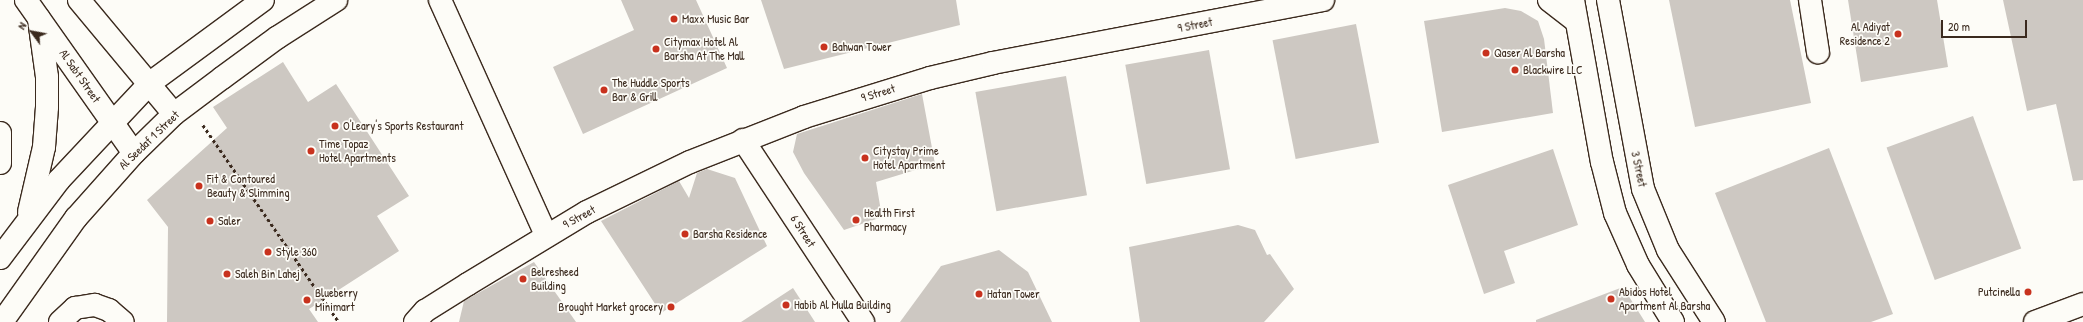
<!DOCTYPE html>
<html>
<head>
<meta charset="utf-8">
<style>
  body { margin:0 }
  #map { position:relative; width:2083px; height:322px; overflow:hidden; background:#fdfcf7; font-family:"Patrick Hand",sans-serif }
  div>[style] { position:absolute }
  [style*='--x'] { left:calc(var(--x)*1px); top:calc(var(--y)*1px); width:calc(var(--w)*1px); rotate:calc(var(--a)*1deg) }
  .building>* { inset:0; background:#cdc8c2; transform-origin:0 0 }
  .path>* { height:2.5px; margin-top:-1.25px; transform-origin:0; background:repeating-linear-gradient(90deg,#3b2a1e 0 3px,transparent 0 6px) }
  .roads { filter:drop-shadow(1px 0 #3b2a1e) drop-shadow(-1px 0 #3b2a1e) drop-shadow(0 1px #3b2a1e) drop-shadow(0 -1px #3b2a1e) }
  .minor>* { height:22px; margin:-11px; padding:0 11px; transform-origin:11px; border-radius:11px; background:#fdfcf7 }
  .dots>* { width:11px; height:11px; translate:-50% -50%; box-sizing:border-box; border:2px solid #fdfcf7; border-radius:50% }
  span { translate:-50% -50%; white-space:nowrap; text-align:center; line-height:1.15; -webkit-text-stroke:3.5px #fdfcf7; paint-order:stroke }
  .poi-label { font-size:12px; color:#3b2a1e }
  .left { translate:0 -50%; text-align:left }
  .right { translate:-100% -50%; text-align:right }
  .street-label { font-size:12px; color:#3b2a1e }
  .north { position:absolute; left:12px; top:12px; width:40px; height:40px; -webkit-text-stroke:3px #fdfcf7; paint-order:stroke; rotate:302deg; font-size:11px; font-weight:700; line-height:16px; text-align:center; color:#3b2a1e }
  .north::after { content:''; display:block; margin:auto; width:14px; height:18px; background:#3b2a1e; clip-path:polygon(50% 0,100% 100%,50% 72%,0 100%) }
  .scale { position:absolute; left:1941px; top:20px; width:86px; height:18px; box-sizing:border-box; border:2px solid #3b2a1e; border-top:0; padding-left:5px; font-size:12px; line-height:14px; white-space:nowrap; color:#3b2a1e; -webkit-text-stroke:3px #fdfcf7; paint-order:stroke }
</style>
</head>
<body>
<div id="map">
  <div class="building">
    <i style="clip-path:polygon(621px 0,696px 0,727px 68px,583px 134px,553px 67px,634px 30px)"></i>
    <i style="clip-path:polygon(761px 0,956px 0,960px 25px,784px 69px)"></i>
    <i style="clip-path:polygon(1669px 0,1790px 0,1811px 103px,1695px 127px)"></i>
    <i style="clip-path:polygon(1848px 0,1937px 0,1948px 67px,1861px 82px)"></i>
    <i style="clip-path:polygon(2003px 0,2083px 0,2083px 180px,2073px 181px,2056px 104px,2027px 111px)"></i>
    <i style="clip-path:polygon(1505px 8px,1521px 11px,1538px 21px,1544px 39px,1553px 113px,1442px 132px,1424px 21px)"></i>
    <i style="left:1356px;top:24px;width:121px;height:85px;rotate:79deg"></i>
    <i style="left:1209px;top:50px;width:121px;height:85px;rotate:80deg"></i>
    <i style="clip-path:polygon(283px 62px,308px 102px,336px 84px,409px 196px,377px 216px,399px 251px,309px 309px,318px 322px,167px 322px,168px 227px,147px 200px,227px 128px,213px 107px)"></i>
    <i style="left:1066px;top:76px;width:121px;height:92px;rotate:80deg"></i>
    <i style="clip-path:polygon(922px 94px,935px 164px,876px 182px,882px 217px,844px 230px,804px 173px,793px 152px,797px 134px)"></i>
    <i style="left:1973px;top:116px;width:141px;height:92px;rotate:70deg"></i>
    <i style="clip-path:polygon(1829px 148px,1893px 314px,1871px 322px,1766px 322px,1715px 193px)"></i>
    <i style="clip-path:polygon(1553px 149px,1578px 225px,1504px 251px,1515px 283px,1484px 294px,1448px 185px)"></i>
    <i style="clip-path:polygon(707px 169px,735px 178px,767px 246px,661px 313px,601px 221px,679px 181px,689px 198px,697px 173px)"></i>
    <i style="clip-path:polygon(1238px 225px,1255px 230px,1267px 255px,1270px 254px,1294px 289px,1264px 322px,1140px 322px,1129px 247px)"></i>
    <i style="clip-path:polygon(999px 250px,1028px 272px,1052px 322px,900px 322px,941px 266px)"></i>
    <i style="clip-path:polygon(534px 262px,576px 322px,459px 322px,464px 301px)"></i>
    <i style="clip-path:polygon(1623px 287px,1645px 322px,1536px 322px,1536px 320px)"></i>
    <i style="clip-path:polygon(793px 288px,815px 322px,741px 322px)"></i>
  </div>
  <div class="path">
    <i style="--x:203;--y:125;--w:239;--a:55.4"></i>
  </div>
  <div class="roads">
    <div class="minor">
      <i style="--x:26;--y:0;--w:187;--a:54.8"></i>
      <i style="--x:79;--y:0;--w:148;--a:50.2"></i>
      <i style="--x:440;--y:0;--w:258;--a:65.7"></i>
      <i style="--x:1549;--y:0;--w:34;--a:38"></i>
      <i style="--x:1573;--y:0;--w:165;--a:79.9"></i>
      <i style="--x:1602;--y:162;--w:53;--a:75.7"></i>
      <i style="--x:1615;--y:213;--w:57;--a:66.1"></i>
      <i style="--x:1638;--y:265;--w:67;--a:58.4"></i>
      <i style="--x:1608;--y:0;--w:192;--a:79.5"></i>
      <i style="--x:1643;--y:189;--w:66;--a:67.7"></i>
      <i style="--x:1668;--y:250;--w:85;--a:57.4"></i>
      <i style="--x:1810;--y:0;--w:53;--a:81.3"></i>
      <i style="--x:0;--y:133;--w:30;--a:90"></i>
      <i style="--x:743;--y:140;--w:218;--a:56.6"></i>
      <i style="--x:29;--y:212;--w:67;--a:-77"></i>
      <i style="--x:44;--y:147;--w:40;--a:-85.7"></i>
      <i style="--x:47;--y:107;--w:30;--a:-90"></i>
      <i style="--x:47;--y:77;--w:59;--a:-97.9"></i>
      <i style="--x:0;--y:258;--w:98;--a:-52.9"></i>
      <i style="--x:59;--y:180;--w:133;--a:-46.8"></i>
      <i style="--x:150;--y:83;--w:140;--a:-36.3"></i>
      <i style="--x:2;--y:322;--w:128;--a:-54.6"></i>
      <i style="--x:76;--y:218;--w:87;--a:-48.3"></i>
      <i style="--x:134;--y:153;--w:56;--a:-44.3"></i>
      <i style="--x:174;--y:114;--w:60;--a:-36.9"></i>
      <i style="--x:222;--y:78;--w:69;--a:-36.2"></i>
      <i style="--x:278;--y:37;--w:69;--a:-32.5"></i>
      <i style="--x:60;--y:322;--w:21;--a:-43"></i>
      <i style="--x:75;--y:308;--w:20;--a:-9"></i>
      <i style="--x:95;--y:305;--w:15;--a:20"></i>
      <i style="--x:109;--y:310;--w:18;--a:41"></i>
      <i style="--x:415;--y:322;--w:15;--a:-48"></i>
      <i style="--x:425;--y:311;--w:51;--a:-32.1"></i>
      <i style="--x:468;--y:284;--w:139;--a:-31.2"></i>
      <i style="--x:587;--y:212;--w:114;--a:-25.9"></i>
      <i style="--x:690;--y:162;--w:123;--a:-21.5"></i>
      <i style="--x:804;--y:117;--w:132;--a:-17.2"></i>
      <i style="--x:930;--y:78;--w:65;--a:-13.4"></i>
      <i style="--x:993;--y:63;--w:336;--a:-10.8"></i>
      <i style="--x:2035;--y:322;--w:51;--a:-20.6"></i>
    </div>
  </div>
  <div class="dots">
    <i style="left:674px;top:19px;background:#c8321e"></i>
    <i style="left:1898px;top:34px;background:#c8321e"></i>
    <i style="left:824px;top:47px;background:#c8321e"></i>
    <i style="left:656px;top:49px;background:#c8321e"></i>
    <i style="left:1486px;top:53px;background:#c8321e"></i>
    <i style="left:1515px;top:70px;background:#c8321e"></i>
    <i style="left:604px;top:90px;background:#c8321e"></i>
    <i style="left:335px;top:126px;background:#c8321e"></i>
    <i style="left:311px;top:151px;background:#c8321e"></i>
    <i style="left:865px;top:158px;background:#c8321e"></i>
    <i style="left:199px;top:186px;background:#c8321e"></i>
    <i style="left:856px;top:220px;background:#c8321e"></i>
    <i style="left:210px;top:221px;background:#c8321e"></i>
    <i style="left:685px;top:234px;background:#c8321e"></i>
    <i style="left:268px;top:252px;background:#c8321e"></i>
    <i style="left:227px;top:274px;background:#c8321e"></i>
    <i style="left:523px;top:279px;background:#c8321e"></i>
    <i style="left:2028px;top:292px;background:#c8321e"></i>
    <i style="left:979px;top:294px;background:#c8321e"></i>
    <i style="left:1611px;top:299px;background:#c8321e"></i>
    <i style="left:307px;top:300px;background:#c8321e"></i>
    <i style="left:786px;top:305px;background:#c8321e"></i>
    <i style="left:671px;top:307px;background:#c8321e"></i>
  </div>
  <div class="poi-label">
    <span class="left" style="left:682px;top:19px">Maxx Music Bar</span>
    <span class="right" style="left:1890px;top:34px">Al Adiyat<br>Residence 2</span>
    <span class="left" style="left:664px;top:49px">Citymax Hotel Al<br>Barsha At The Mall</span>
    <span class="left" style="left:832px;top:47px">Bahwan Tower</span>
    <span class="left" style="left:1494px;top:53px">Qaser Al Barsha</span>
    <span class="left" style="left:1523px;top:70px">Blackwire LLC</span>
    <span class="left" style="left:612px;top:90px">The Huddle Sports<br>Bar &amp; Grill</span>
    <span class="left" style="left:343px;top:126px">O'Leary's Sports Restaurant</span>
    <span class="left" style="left:319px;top:151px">Time Topaz<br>Hotel Apartments</span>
    <span class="left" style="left:873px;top:158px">Citystay Prime<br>Hotel Apartment</span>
    <span class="left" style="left:207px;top:186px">Fit &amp; Contoured<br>Beauty &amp; Slimming</span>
    <span class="left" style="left:864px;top:220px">Health First<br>Pharmacy</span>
    <span class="left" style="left:218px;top:221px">Saler</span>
    <span class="left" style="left:693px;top:234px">Barsha Residence</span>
    <span class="left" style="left:276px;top:252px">Style 360</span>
    <span class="left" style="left:531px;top:279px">Belresheed<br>Building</span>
    <span class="left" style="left:235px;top:274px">Saleh Bin Lahej</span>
    <span class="left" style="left:1619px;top:299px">Abidos Hotel<br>Apartment Al Barsha</span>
    <span class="right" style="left:2020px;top:292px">Putcinella</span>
    <span class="left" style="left:315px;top:300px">Blueberry<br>Minimart</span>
    <span class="left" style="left:987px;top:294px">Hatan Tower</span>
    <span class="left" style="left:794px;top:305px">Habib Al Mulla Building</span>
    <span class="right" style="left:663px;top:307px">Brought Market grocery</span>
  </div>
  <div class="street-label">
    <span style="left:1195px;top:25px;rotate:-11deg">9 Street</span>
    <span style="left:80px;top:76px;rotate:55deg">Al Sabt Street</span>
    <span style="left:878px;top:93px;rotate:-17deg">9 Street</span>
    <span style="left:149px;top:140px;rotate:-44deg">Al Seedaf 1 Street</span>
    <span style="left:1639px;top:169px;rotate:78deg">3 Street</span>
    <span style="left:579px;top:217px;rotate:-29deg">9 Street</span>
    <span style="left:803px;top:231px;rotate:57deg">6 Street</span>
  </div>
  <div class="north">N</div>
  <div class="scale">20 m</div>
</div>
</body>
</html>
